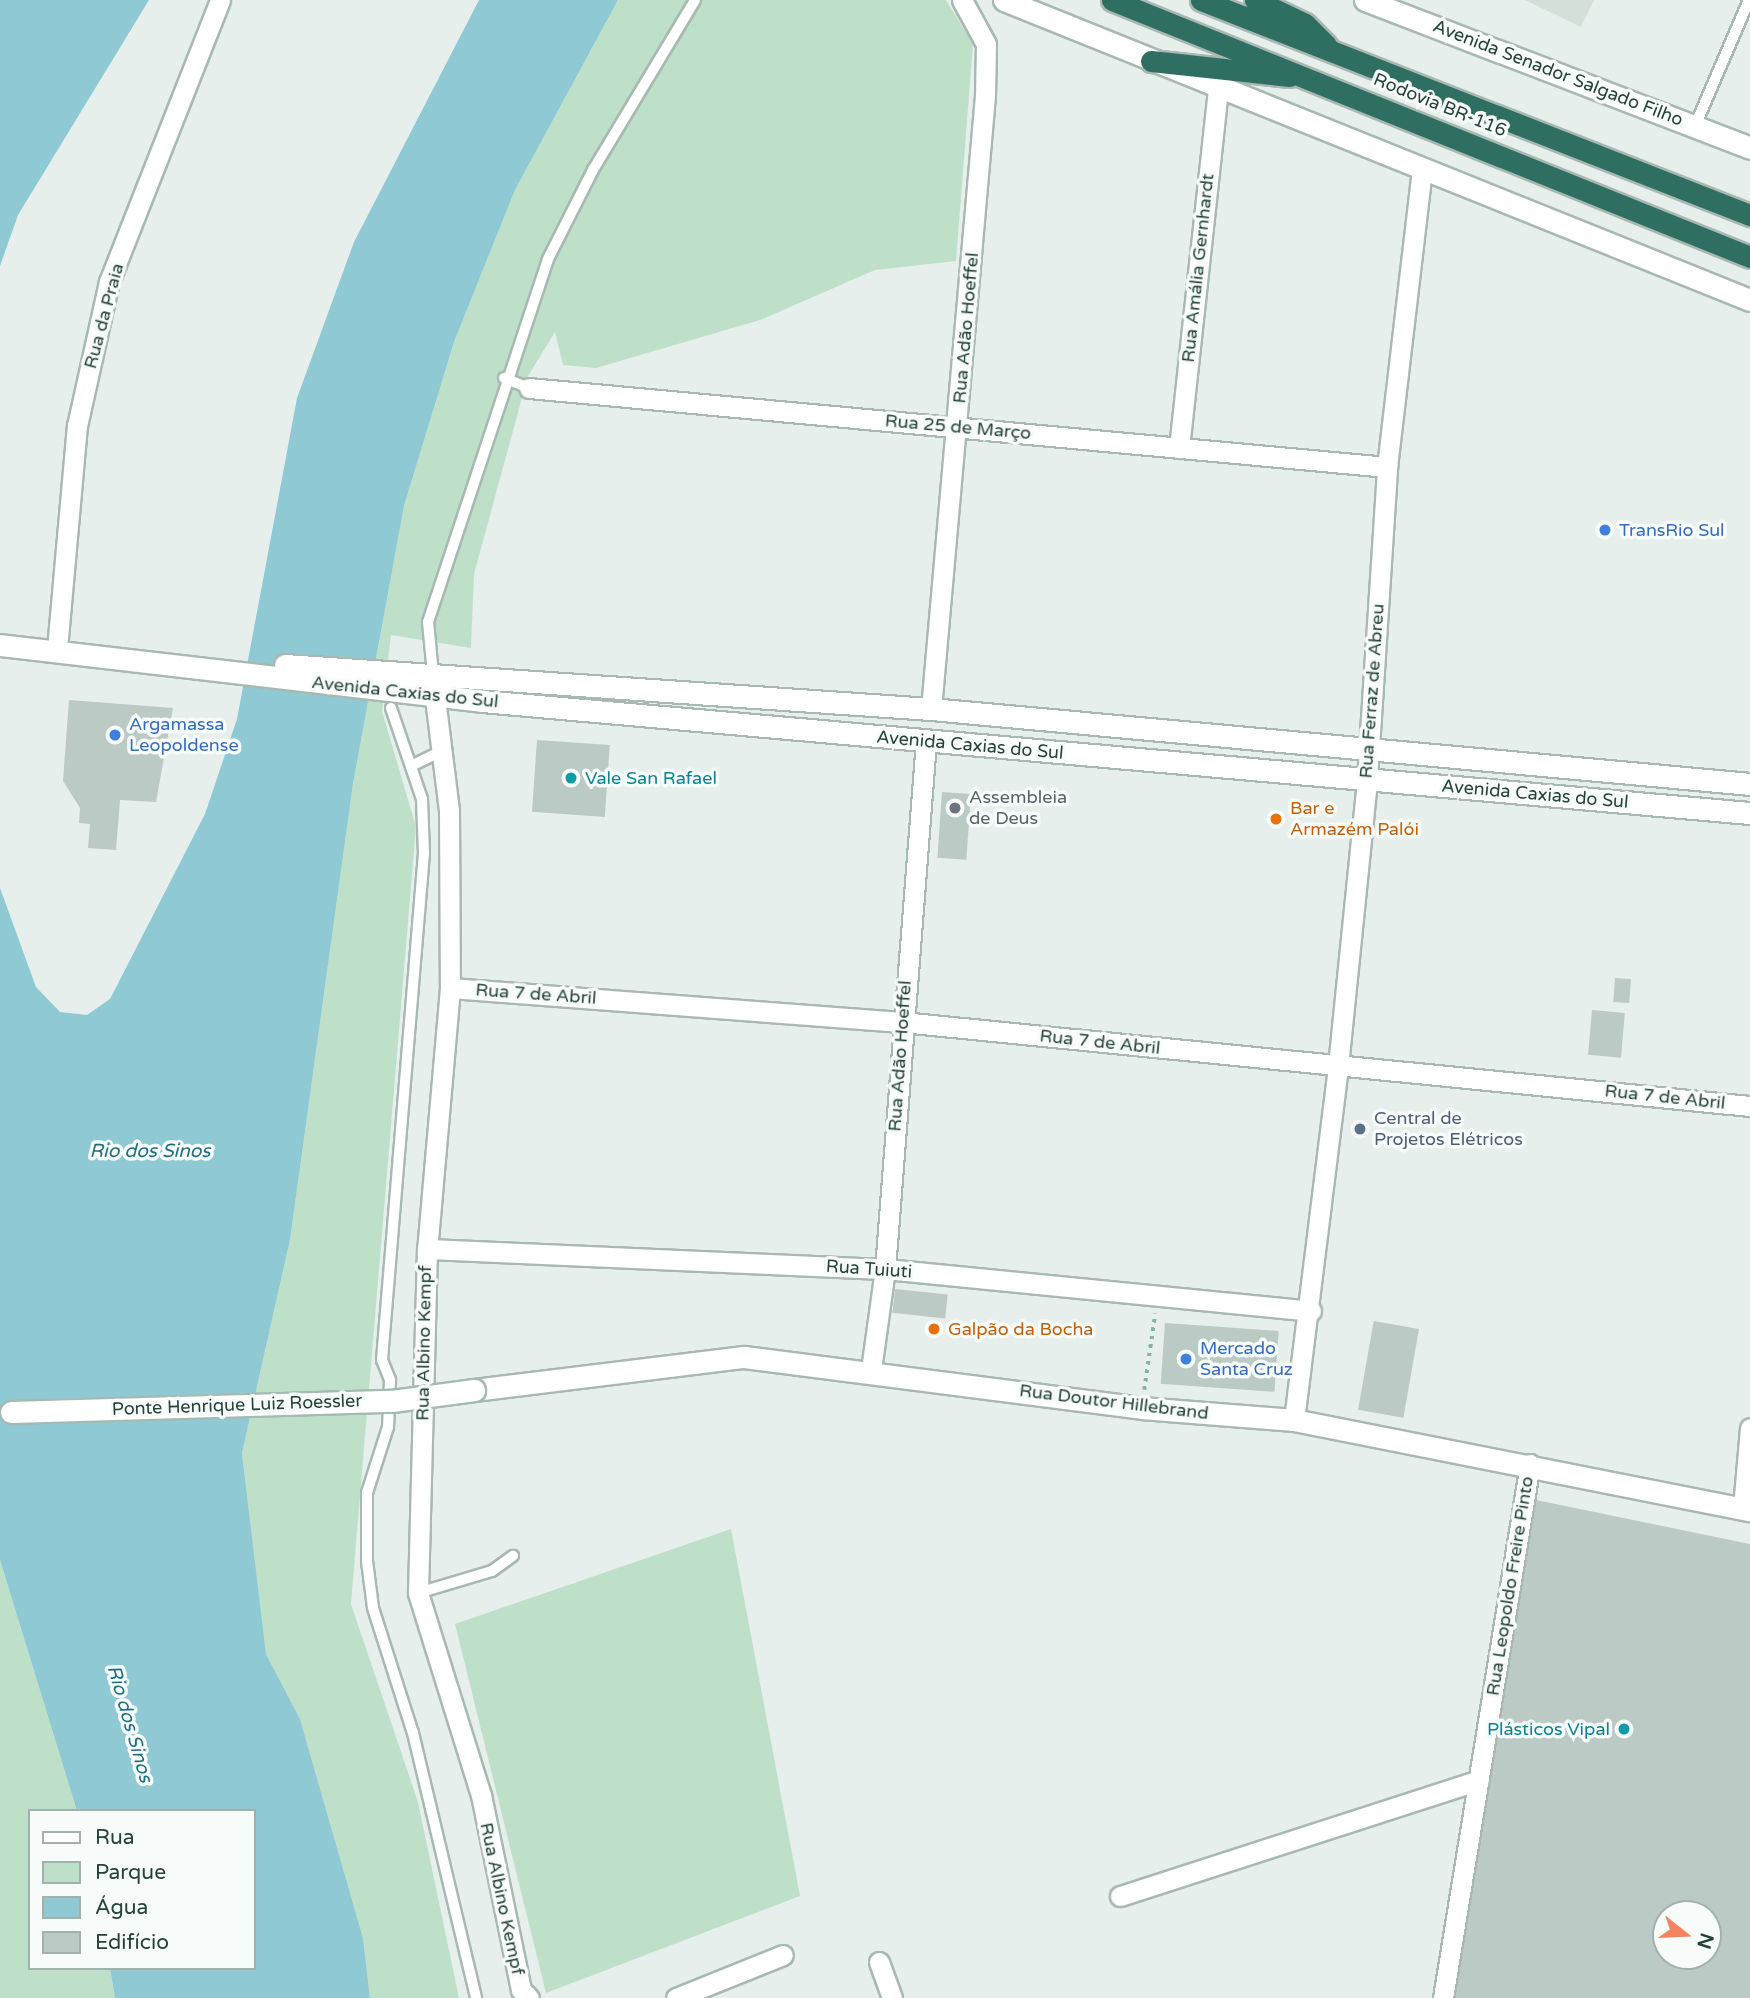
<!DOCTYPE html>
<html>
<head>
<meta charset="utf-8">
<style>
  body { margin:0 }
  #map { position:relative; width:1750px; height:1998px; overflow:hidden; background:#e6efeb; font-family:"Varela Round",sans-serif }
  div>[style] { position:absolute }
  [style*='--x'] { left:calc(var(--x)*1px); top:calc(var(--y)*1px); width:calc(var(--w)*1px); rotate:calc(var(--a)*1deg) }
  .built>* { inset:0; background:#d4dfda }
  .green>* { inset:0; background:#bfe0c8 }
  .water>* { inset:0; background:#8ec9d4 }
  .building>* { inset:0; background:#bbcac4; transform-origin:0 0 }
  .path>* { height:3.5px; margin-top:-1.75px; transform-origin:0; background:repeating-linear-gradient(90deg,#86b3a5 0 3.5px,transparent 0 8.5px) }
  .roads { filter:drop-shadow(2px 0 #a8b8b2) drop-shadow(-2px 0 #a8b8b2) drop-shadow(0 2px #a8b8b2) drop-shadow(0 -2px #a8b8b2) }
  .lane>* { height:10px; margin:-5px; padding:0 5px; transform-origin:5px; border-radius:5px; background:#fff }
  .street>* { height:19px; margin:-9.5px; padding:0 9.5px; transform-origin:9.5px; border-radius:9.5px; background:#fff }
  .secondary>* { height:21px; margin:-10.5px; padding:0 10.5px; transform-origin:10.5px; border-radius:10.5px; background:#fff }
  .highway>* { height:21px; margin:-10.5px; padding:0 10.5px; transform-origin:10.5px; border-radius:10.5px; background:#2f6f62 }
  .bridges { filter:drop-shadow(2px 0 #a4bbb3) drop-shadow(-2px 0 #a4bbb3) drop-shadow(0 2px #a4bbb3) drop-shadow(0 -2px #a4bbb3) }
  .secondary-bridge>* { height:21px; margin:-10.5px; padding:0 10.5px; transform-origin:10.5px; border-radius:10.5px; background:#fff }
  .dots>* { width:19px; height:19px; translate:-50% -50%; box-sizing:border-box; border:4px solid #f7fbf9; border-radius:50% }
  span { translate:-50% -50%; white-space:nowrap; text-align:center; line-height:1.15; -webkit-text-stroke:7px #f7fbf9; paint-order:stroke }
  .street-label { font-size:18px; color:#24423a }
  .shop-label { font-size:18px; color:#366cbe }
  .left { translate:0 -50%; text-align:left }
  .culture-label { font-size:18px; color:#0d838f }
  .right { translate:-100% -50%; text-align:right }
  .worship-label { font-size:18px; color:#5b616d }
  .food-label { font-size:18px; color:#c56008 }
  .service-label { font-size:18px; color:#4e5e75 }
  .water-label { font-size:19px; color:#1c6f80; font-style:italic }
  .legend { position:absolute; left:28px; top:1809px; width:228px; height:161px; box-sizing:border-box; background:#f7fbf9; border:2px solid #a3b1ad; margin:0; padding:9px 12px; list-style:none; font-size:21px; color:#24423a }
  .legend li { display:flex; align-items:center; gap:14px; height:35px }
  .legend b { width:35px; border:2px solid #a3b1ad }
  .north { position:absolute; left:1652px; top:1900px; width:70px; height:70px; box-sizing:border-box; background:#f7fbf9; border:2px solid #a3b1ad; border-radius:50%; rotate:108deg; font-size:19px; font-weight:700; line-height:28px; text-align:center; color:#24423a }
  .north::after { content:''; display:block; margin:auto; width:24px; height:32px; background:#f4845f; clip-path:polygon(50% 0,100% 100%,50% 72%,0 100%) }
</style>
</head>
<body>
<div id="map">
  <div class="built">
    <i style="clip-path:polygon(1525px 0,1594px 0,1581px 27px)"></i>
  </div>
  <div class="green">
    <i style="clip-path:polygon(618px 0,946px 0,973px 44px,956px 261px,875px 270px,760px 320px,596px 368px,563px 365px,555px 332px,528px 376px,474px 574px,471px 648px,391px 635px,382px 711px,416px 827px,351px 1604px,418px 1802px,459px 1998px,370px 1998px,363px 1938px,300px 1719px,266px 1654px,242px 1453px,290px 1240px,353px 784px,404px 506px,454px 342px,515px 190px)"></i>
    <i style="clip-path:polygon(731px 1529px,800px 1896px,546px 1993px,455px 1624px)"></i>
    <i style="clip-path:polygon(0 1560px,77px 1811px,30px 1811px,30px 1968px,110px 1968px,115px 1998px,0 1998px)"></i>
  </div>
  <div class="water">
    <i style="clip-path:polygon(0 0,149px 0,18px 215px,0 266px)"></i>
    <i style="clip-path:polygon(479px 0,618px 0,515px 190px,454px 342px,404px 506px,353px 784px,290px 1240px,242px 1453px,266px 1654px,300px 1719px,363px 1938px,370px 1998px,115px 1998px,110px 1968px,254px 1968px,254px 1811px,77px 1811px,0 1560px,0 888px,36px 987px,60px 1012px,87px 1015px,110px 999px,205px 814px,237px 719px,297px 398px,354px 242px)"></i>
  </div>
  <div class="building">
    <i style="clip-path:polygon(69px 700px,173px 708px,156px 802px,120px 800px,116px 850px,88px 848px,90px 824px,79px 823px,80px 808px,63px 781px)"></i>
    <i style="left:537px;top:740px;width:73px;height:72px;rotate:4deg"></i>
    <i style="left:942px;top:792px;width:29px;height:66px;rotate:4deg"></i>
    <i style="left:1615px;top:978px;width:16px;height:24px;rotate:4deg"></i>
    <i style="left:1592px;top:1010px;width:33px;height:45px;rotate:5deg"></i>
    <i style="left:895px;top:1289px;width:53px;height:24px;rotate:6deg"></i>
    <i style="left:1165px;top:1323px;width:114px;height:61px;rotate:4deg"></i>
    <i style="left:1419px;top:1329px;width:90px;height:46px;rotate:100deg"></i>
    <i style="clip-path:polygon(evenodd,1536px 1500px,1750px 1544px,1750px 1998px,1455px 1998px,1536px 1500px,1666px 1914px,1708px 1914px,1708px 1956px,1666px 1956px,1666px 1914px)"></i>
  </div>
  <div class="path">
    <i style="--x:1144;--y:1390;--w:77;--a:-81.8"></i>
  </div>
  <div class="roads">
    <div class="lane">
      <i style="--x:1695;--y:126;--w:137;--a:-66.8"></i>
      <i style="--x:504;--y:378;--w:27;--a:22"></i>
      <i style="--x:433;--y:674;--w:52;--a:-95.5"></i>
      <i style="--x:428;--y:622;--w:382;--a:-71.7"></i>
      <i style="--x:548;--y:259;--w:100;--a:-63.2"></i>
      <i style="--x:593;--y:170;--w:198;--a:-59"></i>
      <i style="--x:391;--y:708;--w:96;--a:71.2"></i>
      <i style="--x:422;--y:799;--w:54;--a:87.9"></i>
      <i style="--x:424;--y:853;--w:509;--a:94.74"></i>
      <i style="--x:382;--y:1360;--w:22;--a:68"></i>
      <i style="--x:390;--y:1380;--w:47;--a:92.4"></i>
      <i style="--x:388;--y:1427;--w:69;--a:107.7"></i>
      <i style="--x:367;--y:1493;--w:68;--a:90"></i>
      <i style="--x:367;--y:1561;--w:47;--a:82.7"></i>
      <i style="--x:373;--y:1608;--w:131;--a:72.3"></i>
      <i style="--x:413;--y:1733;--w:272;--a:76.6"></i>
      <i style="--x:411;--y:766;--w:34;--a:-26"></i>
      <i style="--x:418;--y:1593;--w:77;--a:-16.6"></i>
      <i style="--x:492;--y:1571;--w:26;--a:-36"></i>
    </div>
    <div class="street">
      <i style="--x:529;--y:388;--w:862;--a:5.26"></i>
      <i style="--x:1179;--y:448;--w:362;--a:-83.8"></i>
      <i style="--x:57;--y:649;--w:224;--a:-84.9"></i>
      <i style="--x:77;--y:426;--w:148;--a:-77.5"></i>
      <i style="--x:109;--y:282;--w:303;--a:-68.5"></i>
      <i style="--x:433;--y:682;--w:130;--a:82.9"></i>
      <i style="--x:449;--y:811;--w:177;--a:89.7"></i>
      <i style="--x:450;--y:988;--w:262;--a:95"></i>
      <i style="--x:427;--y:1249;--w:344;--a:91.5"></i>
      <i style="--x:418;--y:1593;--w:212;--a:72.7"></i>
      <i style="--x:481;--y:1795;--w:199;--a:78.4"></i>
      <i style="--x:521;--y:1990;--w:11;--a:45"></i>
      <i style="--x:931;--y:709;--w:615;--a:-84.97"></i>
      <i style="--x:985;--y:96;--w:52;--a:-88.9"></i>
      <i style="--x:986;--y:44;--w:50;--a:-118.6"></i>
      <i style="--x:450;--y:988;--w:453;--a:4.3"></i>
      <i style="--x:902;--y:1022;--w:852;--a:5.66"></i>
      <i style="--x:427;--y:1249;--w:458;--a:2.5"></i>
      <i style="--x:885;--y:1269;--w:428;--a:5.6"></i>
      <i style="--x:871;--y:1370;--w:102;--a:-82.1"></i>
      <i style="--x:885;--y:1269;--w:530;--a:-85.56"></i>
      <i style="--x:1294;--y:1420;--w:357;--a:-82.9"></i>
      <i style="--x:1338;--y:1066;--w:288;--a:-84.2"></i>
      <i style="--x:1367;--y:779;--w:313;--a:-86.3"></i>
      <i style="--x:1387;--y:467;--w:299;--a:-83.3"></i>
      <i style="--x:1743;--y:1508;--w:80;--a:-85"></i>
      <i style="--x:1120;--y:1896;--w:377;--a:-17.9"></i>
      <i style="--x:879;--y:1962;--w:38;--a:70"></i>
      <i style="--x:676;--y:1998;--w:115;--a:-21.9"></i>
      <i style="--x:1443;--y:1998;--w:541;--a:-80.75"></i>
    </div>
    <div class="secondary">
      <i style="--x:1004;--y:0;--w:804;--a:21.91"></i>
      <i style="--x:1365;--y:0;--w:412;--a:21"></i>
      <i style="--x:0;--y:645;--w:485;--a:6.6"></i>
      <i style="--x:482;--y:701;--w:1273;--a:5.05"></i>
      <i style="--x:285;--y:665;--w:647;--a:3.9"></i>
      <i style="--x:931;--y:709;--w:822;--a:5.23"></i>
      <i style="--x:474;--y:1390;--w:272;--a:-7"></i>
      <i style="--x:744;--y:1357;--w:401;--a:7.3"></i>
      <i style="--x:1142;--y:1408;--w:152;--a:4.5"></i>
      <i style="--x:1294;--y:1420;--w:465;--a:11.2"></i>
    </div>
    <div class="highway">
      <i style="--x:1112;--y:0;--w:688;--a:21.94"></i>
      <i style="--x:1201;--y:0;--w:590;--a:21.39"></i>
      <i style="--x:1255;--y:0;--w:55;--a:25.6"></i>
      <i style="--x:1305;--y:24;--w:30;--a:45"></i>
      <i style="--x:1151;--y:61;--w:139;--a:6.2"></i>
    </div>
  </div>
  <div class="bridges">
    <div class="secondary-bridge">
      <i style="--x:11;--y:1412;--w:381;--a:-1.7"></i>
      <i style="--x:392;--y:1401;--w:83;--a:-7.6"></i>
    </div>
  </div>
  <div class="dots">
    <i style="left:1605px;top:530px;background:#3f7fe0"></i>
    <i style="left:115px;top:735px;background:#3f7fe0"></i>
    <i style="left:571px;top:778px;background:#0f9aa8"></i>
    <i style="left:955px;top:808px;background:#6b7280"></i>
    <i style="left:1276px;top:819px;background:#e8710a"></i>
    <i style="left:1360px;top:1129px;background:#5c6f8a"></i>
    <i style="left:934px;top:1329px;background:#e8710a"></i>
    <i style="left:1186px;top:1359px;background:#3f7fe0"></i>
    <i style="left:1624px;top:1729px;background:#0f9aa8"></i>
  </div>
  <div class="street-label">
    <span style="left:1558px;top:73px;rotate:21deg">Avenida Senador Salgado Filho</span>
    <span style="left:1440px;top:105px;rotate:22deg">Rodovia BR-116</span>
    <span style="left:1198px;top:268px;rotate:-84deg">Rua Amália Gernhardt</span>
    <span style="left:104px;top:316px;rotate:-75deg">Rua da Praia</span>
    <span style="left:966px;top:328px;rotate:-85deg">Rua Adão Hoeffel</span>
    <span style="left:958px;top:427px;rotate:5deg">Rua 25 de Março</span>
    <span style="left:1372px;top:691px;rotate:-86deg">Rua Ferraz de Abreu</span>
    <span style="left:405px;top:692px;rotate:6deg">Avenida Caxias do Sul</span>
    <span style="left:970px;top:745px;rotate:5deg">Avenida Caxias do Sul</span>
    <span style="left:1535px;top:794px;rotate:5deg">Avenida Caxias do Sul</span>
    <span style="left:536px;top:994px;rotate:4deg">Rua 7 de Abril</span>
    <span style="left:1100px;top:1042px;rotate:6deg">Rua 7 de Abril</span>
    <span style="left:900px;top:1056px;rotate:-86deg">Rua Adão Hoeffel</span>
    <span style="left:1665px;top:1097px;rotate:6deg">Rua 7 de Abril</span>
    <span style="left:869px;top:1269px;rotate:4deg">Rua Tuiuti</span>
    <span style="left:424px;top:1343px;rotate:-89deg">Rua Albino Kempf</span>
    <span style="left:1114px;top:1402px;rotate:7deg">Rua Doutor Hillebrand</span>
    <span style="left:237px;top:1405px;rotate:-2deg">Ponte Henrique Luiz Roessler</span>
    <span style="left:1510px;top:1586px;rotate:-81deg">Rua Leopoldo Freire Pinto</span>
    <span style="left:502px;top:1899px;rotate:78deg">Rua Albino Kempf</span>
  </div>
  <div class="shop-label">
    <span class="left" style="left:1619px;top:530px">TransRio Sul</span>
    <span class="left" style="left:129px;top:735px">Argamassa<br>Leopoldense</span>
    <span class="left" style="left:1200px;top:1359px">Mercado<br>Santa Cruz</span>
  </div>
  <div class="culture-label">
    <span class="left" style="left:585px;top:778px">Vale San Rafael</span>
    <span class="right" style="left:1610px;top:1729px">Plásticos Vipal</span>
  </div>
  <div class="worship-label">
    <span class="left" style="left:969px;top:808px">Assembleia<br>de Deus</span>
  </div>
  <div class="food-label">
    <span class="left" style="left:1290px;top:819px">Bar e<br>Armazém Palói</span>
    <span class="left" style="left:948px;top:1329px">Galpão da Bocha</span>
  </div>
  <div class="service-label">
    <span class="left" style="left:1374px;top:1129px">Central de<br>Projetos Elétricos</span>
  </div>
  <div class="water-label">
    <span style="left:150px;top:1152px">Rio dos Sinos</span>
    <span style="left:129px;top:1724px;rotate:74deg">Rio dos Sinos</span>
  </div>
  <ul class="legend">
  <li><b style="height:9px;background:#fff"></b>Rua</li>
  <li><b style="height:19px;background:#bfe0c8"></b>Parque</li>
  <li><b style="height:19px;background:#8ec9d4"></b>Água</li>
  <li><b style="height:19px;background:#bbcac4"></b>Edifício</li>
  </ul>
  <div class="north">N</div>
</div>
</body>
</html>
